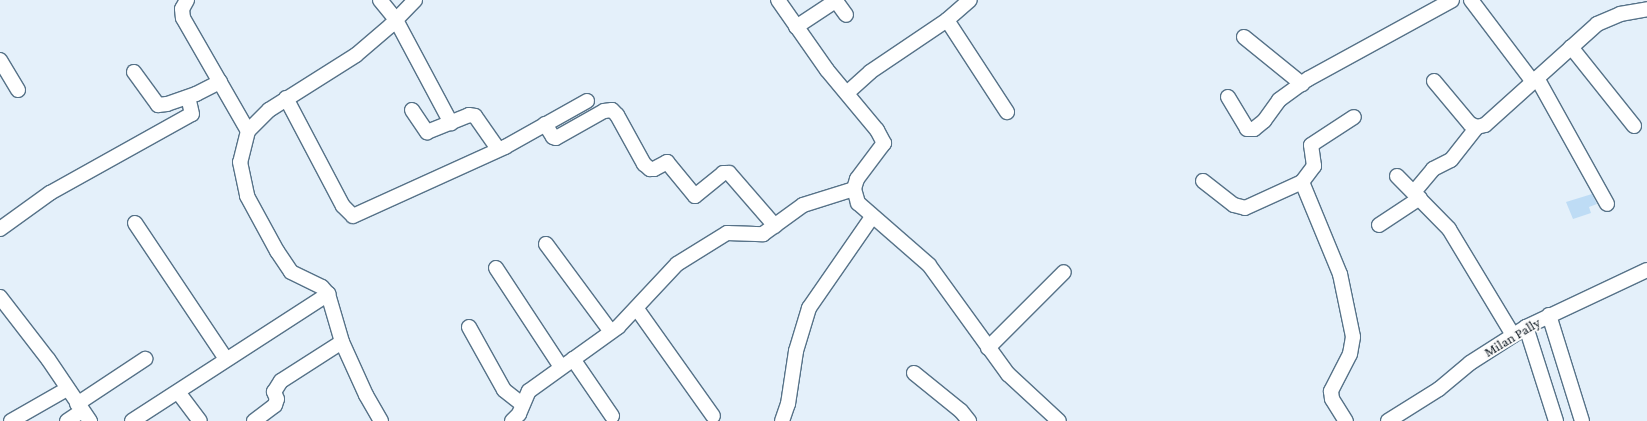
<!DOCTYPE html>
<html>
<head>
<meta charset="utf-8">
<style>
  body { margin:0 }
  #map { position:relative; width:1647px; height:421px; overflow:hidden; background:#e4f0fa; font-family:"Crimson Pro",serif }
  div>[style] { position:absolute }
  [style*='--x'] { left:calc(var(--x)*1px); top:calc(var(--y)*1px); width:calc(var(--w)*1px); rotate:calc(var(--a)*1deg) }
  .building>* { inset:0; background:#bedcf5 }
  .roads { filter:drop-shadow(1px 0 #567288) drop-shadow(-1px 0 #567288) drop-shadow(0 1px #567288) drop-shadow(0 -1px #567288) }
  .minor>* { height:14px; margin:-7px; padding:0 7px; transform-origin:7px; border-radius:7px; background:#fff }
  span { translate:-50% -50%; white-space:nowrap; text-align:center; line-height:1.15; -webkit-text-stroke:4px #fbfbfb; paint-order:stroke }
  .street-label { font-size:14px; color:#0e1922 }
</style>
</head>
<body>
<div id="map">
  <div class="building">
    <i style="clip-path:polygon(1592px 194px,1597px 204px,1589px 207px,1591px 213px,1573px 219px,1566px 202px)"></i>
  </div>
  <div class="roads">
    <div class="minor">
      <i style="--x:187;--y:0;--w:10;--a:119"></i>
      <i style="--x:182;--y:9;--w:9;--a:84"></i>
      <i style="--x:183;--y:18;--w:130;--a:60.1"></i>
      <i style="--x:248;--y:131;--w:32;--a:104"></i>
      <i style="--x:240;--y:162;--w:35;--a:78"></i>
      <i style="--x:247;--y:196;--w:63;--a:61.4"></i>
      <i style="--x:277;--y:251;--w:25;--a:56"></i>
      <i style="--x:291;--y:272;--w:34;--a:26"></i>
      <i style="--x:322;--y:287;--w:9;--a:49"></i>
      <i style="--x:328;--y:294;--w:50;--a:73.7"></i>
      <i style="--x:342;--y:342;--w:58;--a:65.6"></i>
      <i style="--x:366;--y:395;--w:30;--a:60"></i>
      <i style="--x:380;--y:0;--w:26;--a:51"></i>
      <i style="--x:396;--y:20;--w:117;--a:61.9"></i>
      <i style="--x:778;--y:0;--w:85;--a:55"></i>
      <i style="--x:827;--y:70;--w:78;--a:50.2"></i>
      <i style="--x:877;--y:130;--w:15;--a:62"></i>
      <i style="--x:884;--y:143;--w:45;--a:126.9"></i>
      <i style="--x:857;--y:179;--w:10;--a:107"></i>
      <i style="--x:854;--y:189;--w:15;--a:74"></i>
      <i style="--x:858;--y:203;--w:94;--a:41.1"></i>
      <i style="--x:929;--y:265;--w:135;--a:54.1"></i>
      <i style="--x:1008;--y:374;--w:69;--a:42.7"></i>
      <i style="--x:1471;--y:0;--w:103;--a:52.9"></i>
      <i style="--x:836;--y:1;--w:17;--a:54"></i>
      <i style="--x:947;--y:20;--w:110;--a:56.9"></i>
      <i style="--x:796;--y:27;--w:49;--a:-33.4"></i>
      <i style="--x:1244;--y:37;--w:75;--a:39"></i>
      <i style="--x:1571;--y:47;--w:101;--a:51.4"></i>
      <i style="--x:0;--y:60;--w:35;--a:59"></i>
      <i style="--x:134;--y:72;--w:41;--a:54"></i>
      <i style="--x:158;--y:105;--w:9;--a:-6"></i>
      <i style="--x:167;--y:104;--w:31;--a:-19"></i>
      <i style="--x:196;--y:94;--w:27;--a:-27"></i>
      <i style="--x:1537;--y:78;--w:144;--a:60.9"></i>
      <i style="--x:1434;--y:81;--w:56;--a:50.1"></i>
      <i style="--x:1470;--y:124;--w:8;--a:23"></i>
      <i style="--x:1477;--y:127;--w:8;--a:-14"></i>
      <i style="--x:1485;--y:125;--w:151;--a:-42"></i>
      <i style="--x:1597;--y:24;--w:25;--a:-23"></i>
      <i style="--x:1620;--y:14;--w:27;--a:-10"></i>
      <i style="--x:847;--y:93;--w:31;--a:-42"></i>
      <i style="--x:870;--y:72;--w:93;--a:-34"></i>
      <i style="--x:947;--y:20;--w:30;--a:-41"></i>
      <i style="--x:1228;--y:97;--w:37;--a:59"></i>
      <i style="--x:1247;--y:129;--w:7;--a:0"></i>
      <i style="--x:1254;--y:129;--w:13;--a:-39"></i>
      <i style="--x:1264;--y:121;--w:26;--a:-54"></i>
      <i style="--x:1279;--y:100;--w:36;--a:-36"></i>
      <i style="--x:1308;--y:79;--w:164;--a:-28.7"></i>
      <i style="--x:286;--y:98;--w:122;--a:62.2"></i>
      <i style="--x:343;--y:206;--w:14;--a:45"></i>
      <i style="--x:353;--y:216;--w:167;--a:-24.4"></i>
      <i style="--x:505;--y:147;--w:94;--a:-29.3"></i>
      <i style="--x:412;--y:110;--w:27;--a:56"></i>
      <i style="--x:427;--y:132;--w:45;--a:-22"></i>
      <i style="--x:469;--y:115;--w:6;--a:9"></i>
      <i style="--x:475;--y:116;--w:40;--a:55.1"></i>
      <i style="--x:545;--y:124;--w:15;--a:58"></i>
      <i style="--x:553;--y:137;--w:3;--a:18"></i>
      <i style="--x:556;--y:138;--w:55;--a:-29.4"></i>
      <i style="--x:604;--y:111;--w:8;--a:-7"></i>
      <i style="--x:612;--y:110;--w:7;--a:45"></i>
      <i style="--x:617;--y:115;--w:56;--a:61.1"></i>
      <i style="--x:644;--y:164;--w:8;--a:40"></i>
      <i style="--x:650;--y:169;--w:4;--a:0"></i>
      <i style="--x:654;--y:169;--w:15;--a:-28"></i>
      <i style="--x:667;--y:162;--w:44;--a:50.5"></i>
      <i style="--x:695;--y:196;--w:36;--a:-39"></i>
      <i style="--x:723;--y:173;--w:6;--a:0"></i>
      <i style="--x:729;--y:173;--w:70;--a:49"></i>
      <i style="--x:248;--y:131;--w:30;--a:-45"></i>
      <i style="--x:269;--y:110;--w:103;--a:-32.3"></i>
      <i style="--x:356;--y:55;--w:45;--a:-40.5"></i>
      <i style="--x:390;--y:26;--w:36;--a:-46"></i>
      <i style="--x:1397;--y:176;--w:74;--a:45.5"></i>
      <i style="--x:1449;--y:229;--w:124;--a:58.9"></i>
      <i style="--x:1203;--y:181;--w:39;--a:38"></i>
      <i style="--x:1234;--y:205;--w:11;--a:15"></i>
      <i style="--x:1245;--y:208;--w:63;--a:-24.5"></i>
      <i style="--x:1302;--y:182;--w:100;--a:67.6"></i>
      <i style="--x:1340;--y:274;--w:64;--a:78.3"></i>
      <i style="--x:1353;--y:337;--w:17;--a:100"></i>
      <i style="--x:1350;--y:354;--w:42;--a:117.2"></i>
      <i style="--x:1331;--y:391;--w:8;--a:83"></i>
      <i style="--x:1332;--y:399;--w:26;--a:58"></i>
      <i style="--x:1302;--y:182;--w:20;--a:-53"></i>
      <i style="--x:1314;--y:166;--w:21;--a:-98"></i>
      <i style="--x:1311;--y:145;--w:51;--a:-33.1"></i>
      <i style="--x:1414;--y:192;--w:30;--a:-50"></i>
      <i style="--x:1433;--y:169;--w:20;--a:-27"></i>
      <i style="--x:1451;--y:160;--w:42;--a:-51.8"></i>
      <i style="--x:135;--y:223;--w:164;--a:56.2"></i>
      <i style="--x:1379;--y:225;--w:49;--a:-33.4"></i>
      <i style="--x:0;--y:229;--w:62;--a:-35.8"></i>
      <i style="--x:50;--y:193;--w:162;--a:-29.1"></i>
      <i style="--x:192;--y:114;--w:17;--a:-103"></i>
      <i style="--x:546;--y:244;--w:109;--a:53.5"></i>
      <i style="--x:496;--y:268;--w:118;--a:56.7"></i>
      <i style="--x:0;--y:297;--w:78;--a:52.3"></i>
      <i style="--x:48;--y:359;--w:75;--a:55.9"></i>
      <i style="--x:637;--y:309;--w:131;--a:54.6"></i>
      <i style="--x:1549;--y:315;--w:111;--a:72.7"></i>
      <i style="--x:469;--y:327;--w:72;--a:60.9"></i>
      <i style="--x:504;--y:390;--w:23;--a:38"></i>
      <i style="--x:1526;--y:327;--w:99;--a:72.3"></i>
      <i style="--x:988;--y:348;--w:107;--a:-45"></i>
      <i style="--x:573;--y:359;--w:69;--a:55.6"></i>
      <i style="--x:914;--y:373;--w:60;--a:39"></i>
      <i style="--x:961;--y:411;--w:13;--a:51"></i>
      <i style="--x:178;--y:392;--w:36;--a:53"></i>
      <i style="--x:77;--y:404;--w:82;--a:-33.5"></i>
      <i style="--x:11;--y:421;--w:64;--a:-29.7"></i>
      <i style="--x:67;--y:421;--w:18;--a:-34"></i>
      <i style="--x:132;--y:421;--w:234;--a:-32.9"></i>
      <i style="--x:254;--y:421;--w:26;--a:-37"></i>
      <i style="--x:275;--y:405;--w:6;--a:-72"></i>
      <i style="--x:277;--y:399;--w:8;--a:-113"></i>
      <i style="--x:274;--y:392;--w:13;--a:-58"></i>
      <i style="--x:281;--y:381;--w:72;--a:-32.6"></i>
      <i style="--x:512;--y:421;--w:10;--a:-45"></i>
      <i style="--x:519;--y:414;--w:25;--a:-67"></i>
      <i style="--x:529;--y:391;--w:110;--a:-35.7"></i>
      <i style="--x:618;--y:327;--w:86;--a:-46.9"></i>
      <i style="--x:677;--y:264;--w:59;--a:-31.8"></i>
      <i style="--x:727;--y:233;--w:36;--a:2"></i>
      <i style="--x:763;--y:234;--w:49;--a:-35.9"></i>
      <i style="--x:803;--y:205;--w:53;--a:-17.4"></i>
      <i style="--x:782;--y:421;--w:18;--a:-71"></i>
      <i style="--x:788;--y:404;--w:54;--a:-81.4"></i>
      <i style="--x:796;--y:351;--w:45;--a:-73.2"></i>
      <i style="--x:809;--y:308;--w:111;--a:-55.3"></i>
      <i style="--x:1388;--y:421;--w:60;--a:-32.1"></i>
      <i style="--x:1439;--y:389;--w:40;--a:-40"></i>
      <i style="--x:1470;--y:363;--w:67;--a:-32.7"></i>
      <i style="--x:1526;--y:327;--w:134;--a:-25.2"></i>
    </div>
  </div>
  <div class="street-label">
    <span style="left:1512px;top:337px;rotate:-31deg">Milan Pally</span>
  </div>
</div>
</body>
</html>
